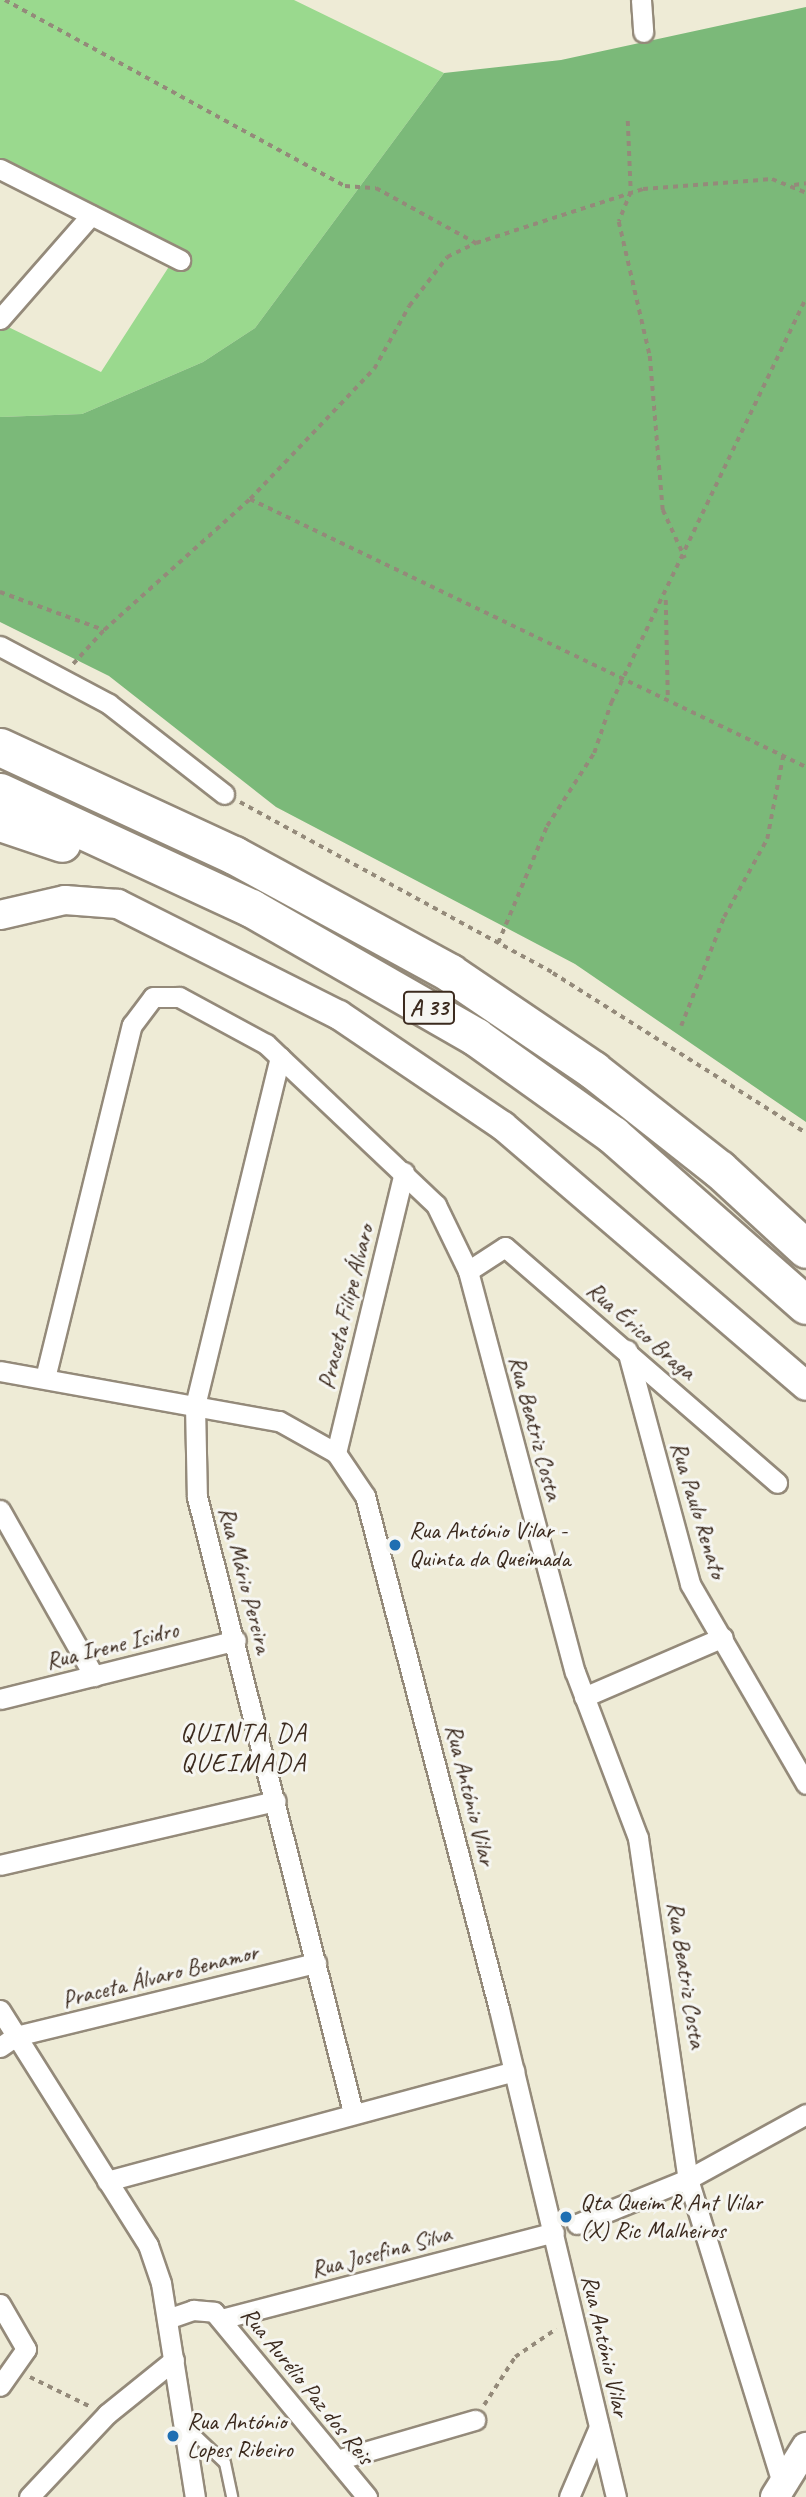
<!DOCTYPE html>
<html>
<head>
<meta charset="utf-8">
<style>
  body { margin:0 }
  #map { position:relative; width:806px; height:2497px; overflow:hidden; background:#eeebd6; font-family:Caveat,sans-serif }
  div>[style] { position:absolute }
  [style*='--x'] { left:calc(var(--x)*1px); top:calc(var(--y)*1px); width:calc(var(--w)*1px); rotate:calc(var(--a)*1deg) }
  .green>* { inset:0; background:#9ad98e }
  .forest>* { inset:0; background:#7bb979 }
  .path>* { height:3.5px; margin-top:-1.75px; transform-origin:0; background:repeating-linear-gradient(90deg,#948a7a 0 5px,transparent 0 10px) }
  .roads { filter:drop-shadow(2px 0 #948a7a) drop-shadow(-2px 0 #948a7a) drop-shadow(0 2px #948a7a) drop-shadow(0 -2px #948a7a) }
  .lane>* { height:10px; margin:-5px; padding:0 5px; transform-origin:5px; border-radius:5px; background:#fff }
  .street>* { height:19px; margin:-9.5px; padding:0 9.5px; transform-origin:9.5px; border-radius:9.5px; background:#fff }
  .secondary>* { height:28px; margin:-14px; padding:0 14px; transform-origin:14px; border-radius:14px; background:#fff }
  .highway>* { height:37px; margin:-18.5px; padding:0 18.5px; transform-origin:18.5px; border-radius:18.5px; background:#fff }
  .dots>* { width:19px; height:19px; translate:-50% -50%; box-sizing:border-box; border:4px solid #f6f6f2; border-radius:50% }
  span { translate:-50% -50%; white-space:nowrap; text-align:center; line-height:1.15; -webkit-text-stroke:6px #f6f6f2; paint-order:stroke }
  .shield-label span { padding:2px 5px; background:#f6f6f2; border:2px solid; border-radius:5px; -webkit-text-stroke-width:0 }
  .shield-label { font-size:23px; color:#3b2a1e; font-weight:700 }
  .street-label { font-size:24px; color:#3b2a1e }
  .poi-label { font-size:24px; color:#3b2a1e }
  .left { translate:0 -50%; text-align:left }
  .neighbourhood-label { font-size:26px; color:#3b2a1e; letter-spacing:2px }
</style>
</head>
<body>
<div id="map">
  <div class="green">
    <i style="clip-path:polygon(0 0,294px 0,444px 73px,255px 328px,203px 362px,82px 414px,0 417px,0 323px,101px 372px,170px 265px,0 171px)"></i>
  </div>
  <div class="forest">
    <i style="clip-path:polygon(806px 7px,806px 1122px,575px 964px,276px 807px,109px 676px,0 622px,0 417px,82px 414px,203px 362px,255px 328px,444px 73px,561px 60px)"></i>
  </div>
  <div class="path">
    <i style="--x:5;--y:0;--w:388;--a:28.7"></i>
    <i style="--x:345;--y:186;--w:31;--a:4"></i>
    <i style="--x:376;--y:188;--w:114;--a:28.8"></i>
    <i style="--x:628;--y:121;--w:71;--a:87.6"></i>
    <i style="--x:631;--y:192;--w:32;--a:112"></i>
    <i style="--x:619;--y:222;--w:138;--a:77"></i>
    <i style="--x:650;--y:356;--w:155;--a:85.2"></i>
    <i style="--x:663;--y:510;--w:53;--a:65.4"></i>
    <i style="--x:794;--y:185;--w:12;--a:-9"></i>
    <i style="--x:250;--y:499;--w:617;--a:25.73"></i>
    <i style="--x:0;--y:592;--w:111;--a:20.1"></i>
    <i style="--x:104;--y:630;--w:196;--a:-41.9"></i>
    <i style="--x:250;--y:499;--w:180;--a:-46.4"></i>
    <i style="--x:374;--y:369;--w:72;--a:-60.9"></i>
    <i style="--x:409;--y:306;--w:62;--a:-52.2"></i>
    <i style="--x:447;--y:257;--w:32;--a:-26"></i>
    <i style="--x:476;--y:243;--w:176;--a:-17.9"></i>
    <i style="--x:643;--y:189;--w:129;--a:-4.4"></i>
    <i style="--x:772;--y:179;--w:37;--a:22"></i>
    <i style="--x:666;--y:600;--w:96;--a:88.8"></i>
    <i style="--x:73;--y:664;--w:45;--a:-47.7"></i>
    <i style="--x:240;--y:802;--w:357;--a:28.6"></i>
    <i style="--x:553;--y:973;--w:299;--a:32.3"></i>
    <i style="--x:498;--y:943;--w:127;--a:-67.3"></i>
    <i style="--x:547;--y:826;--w:87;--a:-57.2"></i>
    <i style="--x:594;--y:753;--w:53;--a:-71.2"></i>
    <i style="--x:611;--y:703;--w:450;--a:-64.3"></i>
    <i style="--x:681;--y:1026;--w:117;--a:-68.5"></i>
    <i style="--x:724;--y:917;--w:89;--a:-61.1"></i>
    <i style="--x:767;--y:839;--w:85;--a:-79.1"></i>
    <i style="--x:30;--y:2377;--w:66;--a:26.2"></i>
    <i style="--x:484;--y:2405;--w:57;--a:-57.1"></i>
    <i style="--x:515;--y:2357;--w:50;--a:-34.3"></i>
  </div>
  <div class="roads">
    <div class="lane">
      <i style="--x:187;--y:2427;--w:52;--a:43.5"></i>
      <i style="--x:225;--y:2463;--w:35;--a:78"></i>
    </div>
    <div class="street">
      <i style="--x:641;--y:0;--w:32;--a:86"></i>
      <i style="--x:0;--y:169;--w:202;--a:26.8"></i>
      <i style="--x:0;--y:319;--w:138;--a:-48.8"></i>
      <i style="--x:0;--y:646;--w:123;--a:28"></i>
      <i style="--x:109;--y:704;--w:146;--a:38"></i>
      <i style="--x:280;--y:1057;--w:358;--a:103.7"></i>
      <i style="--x:195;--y:1405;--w:92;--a:88.8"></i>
      <i style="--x:197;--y:1497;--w:634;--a:75.77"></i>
      <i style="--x:468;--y:1271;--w:44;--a:-33"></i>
      <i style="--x:505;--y:1247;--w:360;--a:40.9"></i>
      <i style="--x:627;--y:1350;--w:242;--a:74.9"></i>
      <i style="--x:690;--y:1584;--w:231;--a:59.9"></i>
      <i style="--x:0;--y:1371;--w:283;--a:10.2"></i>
      <i style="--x:279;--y:1421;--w:65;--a:29.3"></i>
      <i style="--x:336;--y:1453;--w:52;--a:56"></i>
      <i style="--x:365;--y:1496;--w:530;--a:75.36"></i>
      <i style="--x:499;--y:2009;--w:502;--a:76.52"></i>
      <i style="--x:45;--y:1378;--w:364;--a:-76.2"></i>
      <i style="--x:132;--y:1025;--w:35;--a:-53"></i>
      <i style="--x:153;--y:997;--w:26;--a:0"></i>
      <i style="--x:179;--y:997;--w:99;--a:28.4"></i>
      <i style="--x:266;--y:1044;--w:234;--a:43.4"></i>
      <i style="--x:436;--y:1205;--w:73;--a:64.1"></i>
      <i style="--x:468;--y:1271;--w:415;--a:75.1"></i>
      <i style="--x:575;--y:1672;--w:178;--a:69.2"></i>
      <i style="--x:638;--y:1838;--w:345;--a:81.7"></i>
      <i style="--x:688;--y:2179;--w:317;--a:72.8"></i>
      <i style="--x:336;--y:1453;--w:289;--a:-76.4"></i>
      <i style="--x:0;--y:1510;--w:191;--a:60.5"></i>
      <i style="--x:584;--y:1697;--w:151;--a:-23.3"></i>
      <i style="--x:0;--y:1699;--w:243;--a:-14"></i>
      <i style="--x:0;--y:1865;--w:283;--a:-13.1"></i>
      <i style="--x:0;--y:2010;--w:278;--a:57.8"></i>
      <i style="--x:148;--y:2245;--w:40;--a:71.1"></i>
      <i style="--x:161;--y:2283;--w:217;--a:81"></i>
      <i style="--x:0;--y:2047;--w:19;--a:-35"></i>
      <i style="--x:16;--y:2036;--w:309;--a:-13.7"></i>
      <i style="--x:107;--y:2181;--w:422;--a:-15.1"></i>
      <i style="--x:577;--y:2224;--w:120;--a:-22.1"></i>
      <i style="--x:688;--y:2179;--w:135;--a:-28.8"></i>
      <i style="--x:0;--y:2304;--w:52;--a:60"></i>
      <i style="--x:26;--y:2349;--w:45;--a:125.1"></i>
      <i style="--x:167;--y:2319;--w:28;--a:-19"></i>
      <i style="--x:193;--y:2310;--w:21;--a:5"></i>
      <i style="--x:214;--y:2312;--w:240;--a:50.4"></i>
      <i style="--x:221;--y:2319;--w:344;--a:-14.6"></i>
      <i style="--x:337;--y:2460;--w:144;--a:-16.2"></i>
      <i style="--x:29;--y:2497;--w:114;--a:-46.8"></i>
      <i style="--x:107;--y:2414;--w:86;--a:-38.9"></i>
      <i style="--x:569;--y:2497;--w:76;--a:-66.8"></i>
    </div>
    <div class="secondary">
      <i style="--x:0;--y:915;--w:67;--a:-13"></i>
      <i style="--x:65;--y:900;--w:53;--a:4.3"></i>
      <i style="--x:118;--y:904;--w:247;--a:26.7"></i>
      <i style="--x:339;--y:1015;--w:198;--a:34.1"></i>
      <i style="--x:503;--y:1126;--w:399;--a:40.6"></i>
      <i style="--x:775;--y:2497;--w:59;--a:-58.2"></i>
    </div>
    <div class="highway">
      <i style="--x:0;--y:747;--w:258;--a:24.8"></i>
      <i style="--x:234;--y:855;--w:246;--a:28.6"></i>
      <i style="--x:450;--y:973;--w:173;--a:34.1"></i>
      <i style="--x:593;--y:1070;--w:160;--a:38.2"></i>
      <i style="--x:719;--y:1169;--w:118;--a:42.6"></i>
      <i style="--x:0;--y:792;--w:277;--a:24.8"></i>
      <i style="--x:251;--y:908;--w:259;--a:29.8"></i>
      <i style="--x:476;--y:1037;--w:168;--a:35.6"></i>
      <i style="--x:613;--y:1135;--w:257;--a:41.4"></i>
      <i style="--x:0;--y:822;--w:65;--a:18.7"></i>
    </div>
  </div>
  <div class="dots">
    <i style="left:395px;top:1545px;background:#1f6fb2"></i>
    <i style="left:566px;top:2217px;background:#1f6fb2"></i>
    <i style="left:173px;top:2436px;background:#1f6fb2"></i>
  </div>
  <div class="shield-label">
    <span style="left:429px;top:1008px">A 33</span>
  </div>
  <div class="street-label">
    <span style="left:346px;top:1307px;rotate:-76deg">Praceta Filipe Álvaro</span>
    <span style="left:641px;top:1331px;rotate:41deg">Rua Érico Braga</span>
    <span style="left:535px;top:1428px;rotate:75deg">Rua Beatriz Costa</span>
    <span style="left:698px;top:1510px;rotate:73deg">Rua Paulo Renato</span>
    <span style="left:245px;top:1580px;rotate:75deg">Rua Mário Pereira</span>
    <span style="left:112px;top:1646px;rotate:-14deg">Rua Irene Isidro</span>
    <span style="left:470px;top:1795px;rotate:76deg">Rua António Vilar</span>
    <span style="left:686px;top:1975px;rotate:81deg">Rua Beatriz Costa</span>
    <span style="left:160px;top:1976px;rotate:-14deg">Praceta Álvaro Benamor</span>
    <span style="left:381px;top:2252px;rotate:-15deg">Rua Josefina Silva</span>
    <span style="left:605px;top:2346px;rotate:77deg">Rua António Vilar</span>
    <span style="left:307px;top:2386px;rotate:51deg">Rua Aurélio Paz dos Reis</span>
  </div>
  <div class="poi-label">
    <span class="left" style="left:409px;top:1545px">Rua António Vilar -<br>Quinta da Queimada</span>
    <span class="left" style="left:580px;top:2217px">Qta Queim R Ant Vilar<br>(X) Ric Malheiros</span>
    <span class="left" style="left:187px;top:2436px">Rua António<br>Lopes Ribeiro</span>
  </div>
  <div class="neighbourhood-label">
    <span style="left:244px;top:1748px">QUINTA DA<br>QUEIMADA</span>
  </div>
</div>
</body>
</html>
